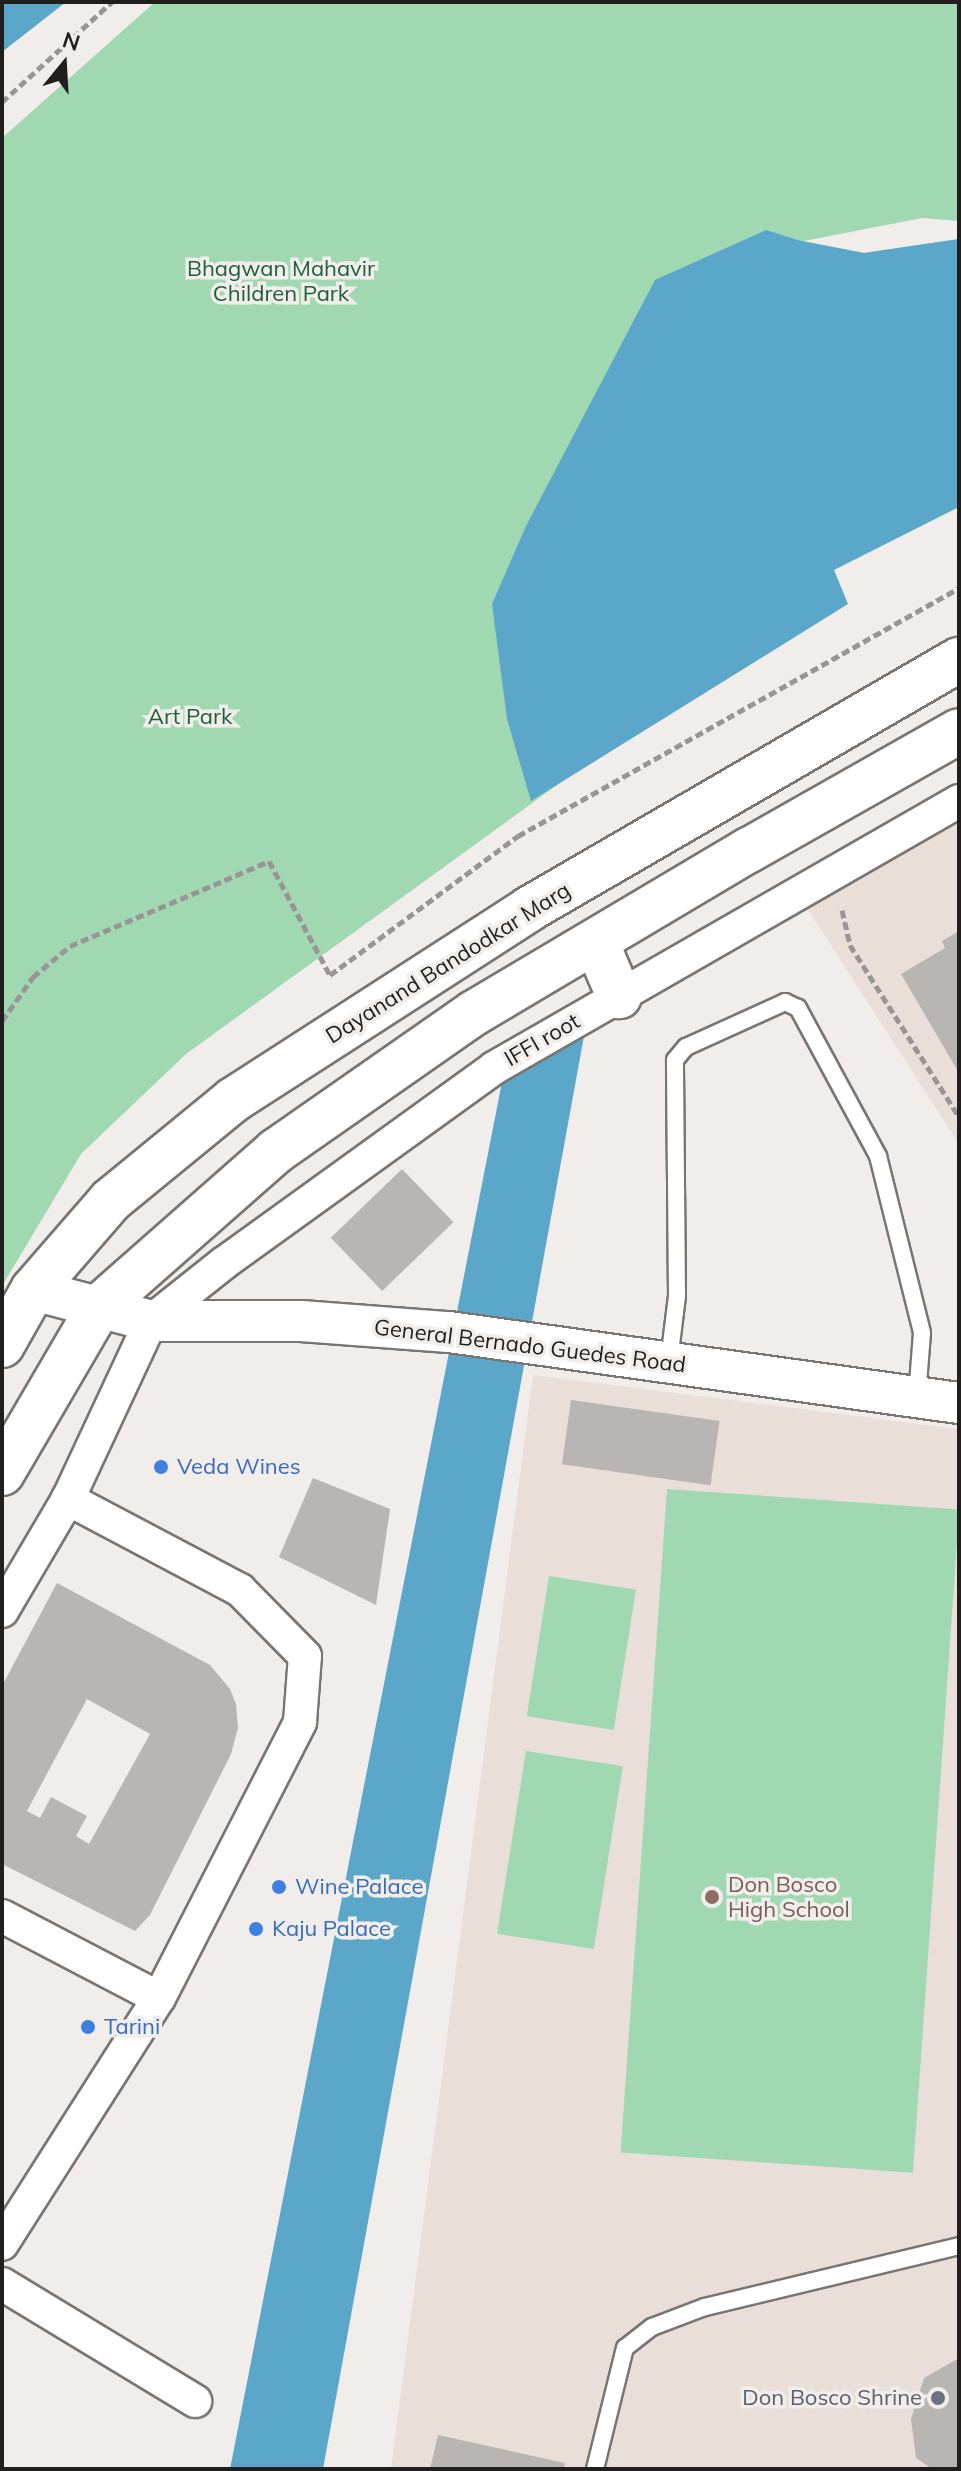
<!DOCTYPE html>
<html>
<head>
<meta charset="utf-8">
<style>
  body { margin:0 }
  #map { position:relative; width:961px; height:2471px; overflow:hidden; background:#f1edeb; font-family:Mulish,sans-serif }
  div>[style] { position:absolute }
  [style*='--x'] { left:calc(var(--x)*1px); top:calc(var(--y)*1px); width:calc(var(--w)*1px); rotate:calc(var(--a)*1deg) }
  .built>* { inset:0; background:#e9dfd8 }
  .green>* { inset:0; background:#a0d8b1; transform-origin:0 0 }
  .water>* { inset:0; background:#5ba7c9 }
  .building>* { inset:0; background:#b8b5b3; transform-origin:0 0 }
  .path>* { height:5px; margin-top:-2.5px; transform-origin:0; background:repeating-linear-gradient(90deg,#989594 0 8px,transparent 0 12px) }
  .roads { filter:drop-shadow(2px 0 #787573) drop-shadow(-2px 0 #787573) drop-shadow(0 2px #787573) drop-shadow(0 -2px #787573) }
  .service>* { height:16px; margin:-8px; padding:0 8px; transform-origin:8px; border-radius:8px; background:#fff }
  .minor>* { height:32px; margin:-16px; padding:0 16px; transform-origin:16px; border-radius:16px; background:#fff }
  .tertiary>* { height:40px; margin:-20px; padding:0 20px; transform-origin:20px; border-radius:20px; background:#fff }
  .secondary>* { height:44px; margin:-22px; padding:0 22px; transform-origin:22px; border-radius:22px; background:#fff }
  .primary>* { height:44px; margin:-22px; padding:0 22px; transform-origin:22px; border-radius:22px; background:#fff }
  .dots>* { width:22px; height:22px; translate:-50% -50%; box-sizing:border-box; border:4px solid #f1edeb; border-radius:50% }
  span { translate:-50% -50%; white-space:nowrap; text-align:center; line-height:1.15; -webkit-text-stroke:7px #f1edeb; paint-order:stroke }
  .park-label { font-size:22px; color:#1b6139 }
  .street-label { font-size:22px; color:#201f1e }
  .shop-label { font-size:22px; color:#366cbe }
  .left { translate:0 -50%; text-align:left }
  .education-label { font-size:22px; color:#785e54 }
  .worship-label { font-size:22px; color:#5b616d }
  .right { translate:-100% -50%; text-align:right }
  .frame { position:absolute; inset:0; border:4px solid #201f1e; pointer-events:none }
  .north { position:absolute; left:24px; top:24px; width:80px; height:80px; -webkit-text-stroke:6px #f1edeb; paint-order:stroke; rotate:18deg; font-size:22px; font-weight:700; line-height:32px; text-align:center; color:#201f1e }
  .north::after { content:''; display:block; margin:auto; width:28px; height:36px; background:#201f1e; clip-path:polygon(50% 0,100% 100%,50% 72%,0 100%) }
</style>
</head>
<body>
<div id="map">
  <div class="built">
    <i style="clip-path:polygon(959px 823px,959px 1144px,807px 908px)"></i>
    <i style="clip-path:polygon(533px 1375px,959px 1429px,959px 2469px,391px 2469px)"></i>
  </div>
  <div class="green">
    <i style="clip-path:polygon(155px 2px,959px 2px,959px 221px,922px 218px,804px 241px,864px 253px,959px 239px,564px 780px,186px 1054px,81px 1154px,2px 1286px,2px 138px)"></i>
    <i style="left:667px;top:1489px;width:293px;height:665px;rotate:4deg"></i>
    <i style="left:549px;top:1576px;width:88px;height:142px;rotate:9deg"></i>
    <i style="left:526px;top:1751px;width:98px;height:185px;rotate:9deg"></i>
  </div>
  <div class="water">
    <i style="clip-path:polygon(2px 2px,66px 2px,2px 52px)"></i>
    <i style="clip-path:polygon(766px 230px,801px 241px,864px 253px,959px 239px,959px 507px,834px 570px,848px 604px,531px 801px,507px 719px,492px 604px,526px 526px,655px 280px)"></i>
    <i style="clip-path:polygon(586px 1025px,323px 2469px,230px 2469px,502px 1082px)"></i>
  </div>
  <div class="building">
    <i style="clip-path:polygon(959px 931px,959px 1073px,901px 974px,945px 948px,942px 941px)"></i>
    <i style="left:402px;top:1169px;width:74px;height:99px;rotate:46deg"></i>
    <i style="left:571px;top:1400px;width:150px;height:65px;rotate:8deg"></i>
    <i style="clip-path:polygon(313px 1478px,390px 1509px,376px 1605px,279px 1557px)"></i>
    <i style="clip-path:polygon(evenodd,57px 1583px,210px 1665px,230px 1689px,236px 1704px,238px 1728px,231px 1754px,150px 1915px,135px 1931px,2px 1864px,2px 1686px,57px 1583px,87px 1699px,150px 1734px,89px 1844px,76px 1836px,87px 1816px,51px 1797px,40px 1818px,27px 1811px,87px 1699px)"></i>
    <i style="clip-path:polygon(959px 2358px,959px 2469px,932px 2469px,916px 2458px,911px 2419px,924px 2378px)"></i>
    <i style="clip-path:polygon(438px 2435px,565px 2463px,564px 2469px,430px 2469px)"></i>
  </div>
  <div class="path">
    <i style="--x:2;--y:102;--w:149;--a:-42.3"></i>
    <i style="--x:842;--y:910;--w:36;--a:77"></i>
    <i style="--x:850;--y:945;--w:204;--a:57.6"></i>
    <i style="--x:330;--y:975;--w:234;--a:-36.5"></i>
    <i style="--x:518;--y:836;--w:506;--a:-29.35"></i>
    <i style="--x:2;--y:1021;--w:54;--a:-54.8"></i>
    <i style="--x:33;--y:977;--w:48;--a:-40"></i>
    <i style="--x:70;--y:946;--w:216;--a:-23.1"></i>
    <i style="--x:269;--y:861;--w:132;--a:61.9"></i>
  </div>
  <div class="roads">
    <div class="service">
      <i style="--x:669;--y:1361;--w:65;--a:-83"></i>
      <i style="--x:677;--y:1296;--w:236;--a:-90.5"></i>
      <i style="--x:675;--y:1060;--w:17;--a:-50"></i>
      <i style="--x:686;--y:1047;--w:109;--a:-24.4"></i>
      <i style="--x:785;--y:1002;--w:14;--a:25"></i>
      <i style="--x:798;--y:1008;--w:168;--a:61.6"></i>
      <i style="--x:878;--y:1156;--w:182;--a:76"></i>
      <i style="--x:922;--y:1333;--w:64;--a:94.5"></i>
      <i style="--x:595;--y:2469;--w:125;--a:-76.1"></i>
      <i style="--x:625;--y:2348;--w:34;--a:-38"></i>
      <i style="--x:652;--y:2327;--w:57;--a:-20.7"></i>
      <i style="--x:705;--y:2307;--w:261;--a:-13.5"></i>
    </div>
    <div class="minor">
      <i style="--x:2;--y:1611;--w:130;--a:-59.5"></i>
      <i style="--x:68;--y:1499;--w:196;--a:-65"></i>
      <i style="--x:151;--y:1321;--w:93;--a:-38.5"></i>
      <i style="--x:224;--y:1263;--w:333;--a:-35.8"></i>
      <i style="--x:494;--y:1068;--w:536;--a:-29.86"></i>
      <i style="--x:2;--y:1916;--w:177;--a:27.6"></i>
      <i style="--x:2;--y:2244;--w:292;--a:-57.5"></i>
      <i style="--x:159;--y:1998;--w:310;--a:-62.9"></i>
      <i style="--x:300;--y:1722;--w:66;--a:-85.7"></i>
      <i style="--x:305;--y:1656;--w:93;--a:-134.6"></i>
      <i style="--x:240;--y:1590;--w:195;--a:-152.1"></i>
      <i style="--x:2;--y:2284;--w:226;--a:31.2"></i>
    </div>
    <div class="tertiary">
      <i style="--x:33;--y:1290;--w:122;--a:14.7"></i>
      <i style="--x:151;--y:1321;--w:150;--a:0"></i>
      <i style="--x:301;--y:1321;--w:148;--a:4.3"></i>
      <i style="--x:449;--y:1332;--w:515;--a:7.93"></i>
    </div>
    <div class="secondary">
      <i style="--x:596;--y:942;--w:59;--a:66.9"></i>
    </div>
    <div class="primary">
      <i style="--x:2;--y:1345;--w:63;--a:-60.6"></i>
      <i style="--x:33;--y:1290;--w:119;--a:-49.1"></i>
      <i style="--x:111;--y:1200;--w:158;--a:-39.3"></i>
      <i style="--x:233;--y:1100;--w:352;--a:-32.8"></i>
      <i style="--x:529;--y:909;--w:497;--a:-30.1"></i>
      <i style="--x:2;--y:1473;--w:192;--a:-59.7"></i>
      <i style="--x:99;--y:1307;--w:236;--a:-41.4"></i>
      <i style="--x:276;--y:1151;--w:241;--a:-34.9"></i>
      <i style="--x:474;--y:1013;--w:320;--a:-30.7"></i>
      <i style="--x:749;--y:850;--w:241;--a:-29.5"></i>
    </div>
  </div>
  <div class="dots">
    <i style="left:161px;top:1467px;background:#3f7fe0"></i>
    <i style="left:279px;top:1887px;background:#3f7fe0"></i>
    <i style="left:712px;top:1897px;background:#8d6e63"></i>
    <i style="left:256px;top:1929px;background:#3f7fe0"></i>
    <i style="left:88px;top:2027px;background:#3f7fe0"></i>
    <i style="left:938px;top:2398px;background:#6b7280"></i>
  </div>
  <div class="park-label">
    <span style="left:281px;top:281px">Bhagwan Mahavir<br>Children Park</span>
    <span style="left:190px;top:717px">Art Park</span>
  </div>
  <div class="street-label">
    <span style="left:448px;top:963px;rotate:-32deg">Dayanand Bandodkar Marg</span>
    <span style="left:542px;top:1040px;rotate:-30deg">IFFI root</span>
    <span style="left:530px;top:1346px;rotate:7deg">General Bernado Guedes Road</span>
  </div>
  <div class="shop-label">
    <span class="left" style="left:177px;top:1467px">Veda Wines</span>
    <span class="left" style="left:295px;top:1887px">Wine Palace</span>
    <span class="left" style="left:272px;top:1929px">Kaju Palace</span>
    <span class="left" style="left:104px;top:2027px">Tarini</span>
  </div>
  <div class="education-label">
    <span class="left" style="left:728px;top:1897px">Don Bosco<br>High School</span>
  </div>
  <div class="worship-label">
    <span class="right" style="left:922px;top:2398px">Don Bosco Shrine</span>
  </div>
  <div class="frame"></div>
  <div class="north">N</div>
</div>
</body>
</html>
